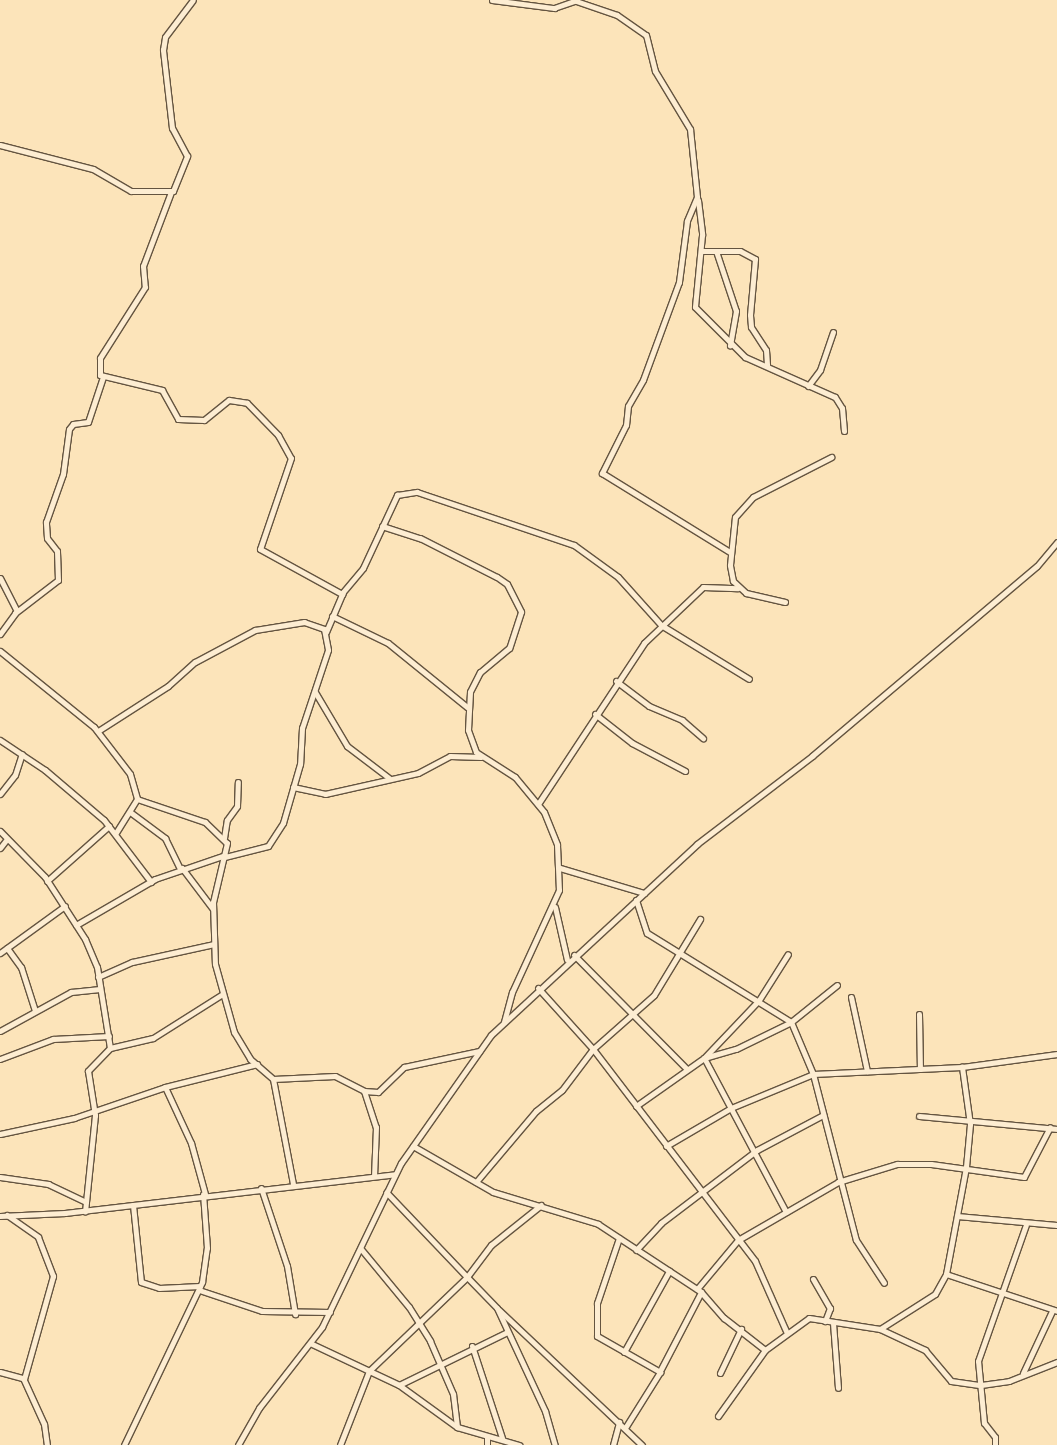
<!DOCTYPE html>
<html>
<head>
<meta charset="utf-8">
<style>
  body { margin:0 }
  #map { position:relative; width:1057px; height:1445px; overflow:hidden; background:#fce4ba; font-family:"IM FELL English",serif }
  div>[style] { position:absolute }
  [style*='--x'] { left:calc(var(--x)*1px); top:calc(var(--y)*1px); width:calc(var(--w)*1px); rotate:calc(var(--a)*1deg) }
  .roads { filter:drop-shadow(1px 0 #645440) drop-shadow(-1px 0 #645440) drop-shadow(0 1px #645440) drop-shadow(0 -1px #645440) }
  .street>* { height:5px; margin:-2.5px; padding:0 2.5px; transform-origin:2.5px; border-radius:2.5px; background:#fdedd2 }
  span { translate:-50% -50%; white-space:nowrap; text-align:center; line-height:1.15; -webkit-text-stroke:5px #fdedd2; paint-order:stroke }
</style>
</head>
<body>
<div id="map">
  <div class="roads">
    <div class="street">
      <i style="--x:492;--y:0;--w:63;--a:7.4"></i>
      <i style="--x:554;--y:8;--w:24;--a:-19"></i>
      <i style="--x:576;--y:1;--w:43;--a:18.9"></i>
      <i style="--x:617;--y:15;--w:35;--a:35"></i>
      <i style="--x:646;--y:35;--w:37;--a:76"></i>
      <i style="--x:655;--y:71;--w:68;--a:58.9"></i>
      <i style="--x:690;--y:129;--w:68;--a:84.1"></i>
      <i style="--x:697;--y:197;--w:26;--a:113"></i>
      <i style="--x:687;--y:221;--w:62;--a:97.5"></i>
      <i style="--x:679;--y:282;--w:104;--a:110.2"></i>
      <i style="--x:643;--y:380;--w:30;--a:120"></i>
      <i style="--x:628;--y:406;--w:19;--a:96"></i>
      <i style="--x:626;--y:425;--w:54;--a:116.6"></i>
      <i style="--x:602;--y:473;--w:150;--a:31.7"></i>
      <i style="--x:0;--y:145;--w:96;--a:14.5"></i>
      <i style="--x:93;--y:169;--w:44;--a:30.1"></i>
      <i style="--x:131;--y:191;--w:42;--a:0"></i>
      <i style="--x:173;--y:191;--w:38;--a:-68"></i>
      <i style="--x:187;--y:156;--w:32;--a:-118"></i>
      <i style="--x:172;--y:128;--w:79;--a:-96.6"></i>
      <i style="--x:163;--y:50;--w:13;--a:-81"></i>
      <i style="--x:165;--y:37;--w:46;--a:-52.9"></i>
      <i style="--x:171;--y:192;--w:79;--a:110.7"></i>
      <i style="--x:143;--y:266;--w:21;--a:85"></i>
      <i style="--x:145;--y:287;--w:84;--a:122.4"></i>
      <i style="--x:100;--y:358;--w:17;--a:90"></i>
      <i style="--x:100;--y:375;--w:64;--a:13.6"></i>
      <i style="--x:162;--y:390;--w:33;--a:61"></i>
      <i style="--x:178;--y:419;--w:26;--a:2"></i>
      <i style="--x:204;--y:420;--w:32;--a:-39"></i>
      <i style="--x:229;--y:400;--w:18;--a:9"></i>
      <i style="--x:247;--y:403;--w:45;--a:45.9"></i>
      <i style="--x:278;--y:435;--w:26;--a:61"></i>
      <i style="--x:291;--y:458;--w:96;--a:108.8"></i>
      <i style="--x:260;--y:549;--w:94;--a:28.8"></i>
      <i style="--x:698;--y:200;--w:35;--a:83"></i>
      <i style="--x:702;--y:235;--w:72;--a:95.6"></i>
      <i style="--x:695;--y:307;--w:71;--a:45"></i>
      <i style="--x:745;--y:357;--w:98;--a:24"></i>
      <i style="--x:835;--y:397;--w:13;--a:58"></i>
      <i style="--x:842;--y:408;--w:23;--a:85"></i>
      <i style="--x:701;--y:251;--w:39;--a:0"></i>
      <i style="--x:740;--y:251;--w:17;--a:28"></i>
      <i style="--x:755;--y:259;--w:56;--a:95.1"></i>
      <i style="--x:750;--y:315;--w:12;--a:85"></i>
      <i style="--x:751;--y:327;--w:27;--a:57"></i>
      <i style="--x:766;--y:350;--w:16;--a:86"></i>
      <i style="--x:716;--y:251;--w:63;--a:71.6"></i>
      <i style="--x:736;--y:311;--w:35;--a:100"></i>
      <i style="--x:808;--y:386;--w:20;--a:-53"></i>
      <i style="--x:820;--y:370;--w:40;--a:-71.1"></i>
      <i style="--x:382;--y:526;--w:40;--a:18"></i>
      <i style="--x:420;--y:538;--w:86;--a:26.9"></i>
      <i style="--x:497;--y:577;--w:12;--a:35"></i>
      <i style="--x:507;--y:584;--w:31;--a:63"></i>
      <i style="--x:521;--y:612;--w:38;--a:108"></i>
      <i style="--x:509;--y:648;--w:38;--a:140"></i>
      <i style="--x:480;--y:672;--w:22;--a:117"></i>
      <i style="--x:470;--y:692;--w:38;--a:93"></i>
      <i style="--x:468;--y:730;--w:23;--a:70"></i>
      <i style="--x:476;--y:752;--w:46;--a:32.7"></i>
      <i style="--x:515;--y:777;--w:45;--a:50.4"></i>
      <i style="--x:544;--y:812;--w:35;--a:68"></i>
      <i style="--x:557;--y:845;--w:45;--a:87.5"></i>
      <i style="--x:559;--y:890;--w:112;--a:114.7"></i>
      <i style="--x:512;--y:992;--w:31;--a:105"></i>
      <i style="--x:0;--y:578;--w:37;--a:63"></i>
      <i style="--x:785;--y:602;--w:40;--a:-167"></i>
      <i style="--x:746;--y:593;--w:18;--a:-137"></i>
      <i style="--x:733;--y:581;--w:16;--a:-101"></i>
      <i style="--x:730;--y:565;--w:48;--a:-84.1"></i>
      <i style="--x:735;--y:517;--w:27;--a:-48"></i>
      <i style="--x:753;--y:497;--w:88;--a:-27.1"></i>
      <i style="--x:332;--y:616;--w:62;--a:25.7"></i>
      <i style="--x:388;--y:643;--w:102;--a:39"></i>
      <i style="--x:326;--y:632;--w:43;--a:-67"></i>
      <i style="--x:343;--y:592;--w:31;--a:-50"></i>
      <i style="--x:363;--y:568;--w:81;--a:-65"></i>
      <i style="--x:397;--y:495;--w:20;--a:-9"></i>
      <i style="--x:417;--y:492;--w:166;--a:18.7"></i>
      <i style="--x:574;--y:545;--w:54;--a:36"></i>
      <i style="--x:618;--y:577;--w:64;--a:48.1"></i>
      <i style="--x:661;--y:625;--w:103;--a:31.5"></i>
      <i style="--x:0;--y:634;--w:26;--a:-54"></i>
      <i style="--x:15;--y:613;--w:54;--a:-37.5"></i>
      <i style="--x:58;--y:580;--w:29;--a:-92"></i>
      <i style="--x:57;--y:551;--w:16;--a:-128"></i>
      <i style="--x:47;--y:538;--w:16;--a:-94"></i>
      <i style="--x:46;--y:522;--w:51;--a:-70.5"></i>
      <i style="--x:63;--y:474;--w:45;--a:-82.4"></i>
      <i style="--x:69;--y:429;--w:6;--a:-51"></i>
      <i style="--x:73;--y:424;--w:15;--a:-8"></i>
      <i style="--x:88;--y:422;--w:47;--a:-71.6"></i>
      <i style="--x:0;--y:651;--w:121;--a:39"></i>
      <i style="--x:94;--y:727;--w:59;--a:52.5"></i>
      <i style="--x:130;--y:774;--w:26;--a:74"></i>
      <i style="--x:137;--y:799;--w:40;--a:122"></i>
      <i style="--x:616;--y:681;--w:41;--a:37.1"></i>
      <i style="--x:649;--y:706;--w:36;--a:23"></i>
      <i style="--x:682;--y:720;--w:28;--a:41"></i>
      <i style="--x:315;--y:692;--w:63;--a:59.3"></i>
      <i style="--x:347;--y:746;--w:53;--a:37.3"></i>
      <i style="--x:595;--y:714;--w:47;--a:38.1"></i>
      <i style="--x:632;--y:743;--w:60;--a:27.8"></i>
      <i style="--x:98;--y:731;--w:83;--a:-32.7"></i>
      <i style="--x:168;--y:686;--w:36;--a:-42"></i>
      <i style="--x:195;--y:662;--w:68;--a:-28.1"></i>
      <i style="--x:255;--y:630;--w:50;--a:-9.3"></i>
      <i style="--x:304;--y:622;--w:21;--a:19"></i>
      <i style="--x:324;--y:629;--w:21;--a:79"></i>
      <i style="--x:328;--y:650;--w:82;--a:108.4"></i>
      <i style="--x:302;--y:728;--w:36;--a:93"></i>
      <i style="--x:300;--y:764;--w:61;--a:106.1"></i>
      <i style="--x:283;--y:823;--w:27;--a:123"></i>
      <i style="--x:268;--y:846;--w:44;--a:165.7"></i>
      <i style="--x:0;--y:740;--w:54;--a:33.7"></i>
      <i style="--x:45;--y:770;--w:77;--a:40.3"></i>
      <i style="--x:104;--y:820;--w:78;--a:52.8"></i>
      <i style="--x:293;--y:787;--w:33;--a:12"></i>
      <i style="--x:325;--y:794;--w:95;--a:-12.7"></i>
      <i style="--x:418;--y:773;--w:36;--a:-28"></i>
      <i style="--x:450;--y:756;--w:31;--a:2"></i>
      <i style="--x:0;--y:794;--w:24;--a:-52"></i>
      <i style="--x:15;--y:775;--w:22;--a:-72"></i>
      <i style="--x:137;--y:799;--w:72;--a:18.7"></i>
      <i style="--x:205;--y:822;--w:30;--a:44"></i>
      <i style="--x:227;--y:843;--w:61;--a:103.3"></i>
      <i style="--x:213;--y:902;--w:62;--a:88.2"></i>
      <i style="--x:215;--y:964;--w:71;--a:74.4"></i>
      <i style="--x:234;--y:1032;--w:31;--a:59"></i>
      <i style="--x:250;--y:1059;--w:30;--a:41"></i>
      <i style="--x:273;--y:1079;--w:107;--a:79.2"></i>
      <i style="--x:538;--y:804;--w:193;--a:-56.6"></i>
      <i style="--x:644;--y:643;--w:81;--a:-43.5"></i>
      <i style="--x:703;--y:587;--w:35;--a:2"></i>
      <i style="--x:130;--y:812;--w:44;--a:36.6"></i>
      <i style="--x:165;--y:838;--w:34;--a:64"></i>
      <i style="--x:0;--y:831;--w:64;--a:45.6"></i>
      <i style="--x:45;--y:877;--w:74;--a:57.2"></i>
      <i style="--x:85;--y:939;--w:30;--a:67"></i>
      <i style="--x:97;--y:967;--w:82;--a:80.9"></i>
      <i style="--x:110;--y:1048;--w:32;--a:134"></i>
      <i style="--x:88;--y:1071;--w:45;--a:81"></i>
      <i style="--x:95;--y:1115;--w:97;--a:95.9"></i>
      <i style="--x:224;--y:838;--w:18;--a:-81"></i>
      <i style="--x:227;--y:820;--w:17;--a:-54"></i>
      <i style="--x:237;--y:806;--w:24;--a:-88"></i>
      <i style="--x:0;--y:848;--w:11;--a:-52"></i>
      <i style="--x:182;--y:868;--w:51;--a:52.9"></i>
      <i style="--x:560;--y:868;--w:88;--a:16.6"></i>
      <i style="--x:47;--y:881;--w:83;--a:-41.6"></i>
      <i style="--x:636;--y:900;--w:35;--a:72"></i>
      <i style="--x:647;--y:933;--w:169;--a:31.7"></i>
      <i style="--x:791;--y:1022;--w:56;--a:67.1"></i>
      <i style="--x:813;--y:1074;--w:171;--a:75.5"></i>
      <i style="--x:856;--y:1240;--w:51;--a:56.9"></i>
      <i style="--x:555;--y:907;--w:54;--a:77.2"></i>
      <i style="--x:76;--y:925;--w:91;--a:-30.2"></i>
      <i style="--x:155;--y:879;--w:74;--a:-18.9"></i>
      <i style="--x:7;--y:948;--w:24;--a:54"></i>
      <i style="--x:21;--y:967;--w:46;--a:72.3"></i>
      <i style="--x:0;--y:953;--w:80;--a:-35.9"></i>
      <i style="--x:574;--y:955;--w:159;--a:45.3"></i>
      <i style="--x:98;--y:977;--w:37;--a:-24"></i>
      <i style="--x:132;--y:962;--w:84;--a:-12.4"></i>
      <i style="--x:538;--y:988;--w:82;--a:48"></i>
      <i style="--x:593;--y:1049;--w:267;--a:52.6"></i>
      <i style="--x:755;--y:1261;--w:77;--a:66.1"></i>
      <i style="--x:851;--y:997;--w:76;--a:77.8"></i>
      <i style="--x:919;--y:1014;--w:55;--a:89"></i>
      <i style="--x:0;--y:1031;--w:81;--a:-28.8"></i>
      <i style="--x:71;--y:992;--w:29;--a:-6"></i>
      <i style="--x:110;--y:1048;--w:44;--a:-13.1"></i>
      <i style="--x:153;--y:1038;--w:80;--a:-32.3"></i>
      <i style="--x:0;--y:1059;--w:57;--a:-20.7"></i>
      <i style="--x:53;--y:1039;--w:56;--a:-3.1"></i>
      <i style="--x:273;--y:1079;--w:62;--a:-2.8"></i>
      <i style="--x:335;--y:1076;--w:33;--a:27"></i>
      <i style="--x:364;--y:1091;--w:14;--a:4"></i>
      <i style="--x:378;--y:1092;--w:36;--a:-44"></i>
      <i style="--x:404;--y:1067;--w:77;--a:-12"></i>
      <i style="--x:165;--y:1087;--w:62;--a:65.1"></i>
      <i style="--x:191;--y:1143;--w:53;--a:74.6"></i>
      <i style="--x:364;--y:1091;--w:38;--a:72"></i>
      <i style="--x:376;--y:1127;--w:49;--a:92.3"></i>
      <i style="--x:636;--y:1106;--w:83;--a:-35.2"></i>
      <i style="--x:704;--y:1058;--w:80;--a:-46.5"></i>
      <i style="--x:759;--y:1000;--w:54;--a:-57.8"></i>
      <i style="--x:919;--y:1116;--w:139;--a:5.4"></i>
      <i style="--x:0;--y:1134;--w:76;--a:-12.2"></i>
      <i style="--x:74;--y:1118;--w:96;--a:-18.8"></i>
      <i style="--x:165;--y:1087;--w:95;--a:-14"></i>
      <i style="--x:413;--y:1146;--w:92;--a:29.9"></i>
      <i style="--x:493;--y:1192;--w:110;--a:16.9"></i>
      <i style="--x:598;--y:1224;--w:123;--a:33.4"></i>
      <i style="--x:701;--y:1292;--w:35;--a:49"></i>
      <i style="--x:724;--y:1318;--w:52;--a:38"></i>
      <i style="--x:765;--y:1350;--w:54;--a:-36"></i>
      <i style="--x:809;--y:1318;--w:72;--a:8.8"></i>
      <i style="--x:880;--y:1329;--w:65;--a:-32.5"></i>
      <i style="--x:935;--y:1294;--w:23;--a:-61"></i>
      <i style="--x:946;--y:1274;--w:109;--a:-79.4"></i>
      <i style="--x:966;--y:1167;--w:43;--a:-84.7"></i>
      <i style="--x:970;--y:1124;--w:58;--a:-98"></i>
      <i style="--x:962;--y:1067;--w:96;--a:-7.8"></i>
      <i style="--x:666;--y:1146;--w:75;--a:-30.3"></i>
      <i style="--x:731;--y:1108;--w:89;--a:-22.5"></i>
      <i style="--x:813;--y:1074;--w:149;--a:-2.7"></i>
      <i style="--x:0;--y:1177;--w:49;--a:8.3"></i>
      <i style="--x:48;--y:1184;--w:42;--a:25.3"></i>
      <i style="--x:476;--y:1182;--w:93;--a:-49.8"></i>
      <i style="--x:536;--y:1111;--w:33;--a:-39"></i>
      <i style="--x:562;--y:1090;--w:51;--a:-52.9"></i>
      <i style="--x:593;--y:1049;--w:81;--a:-41.5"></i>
      <i style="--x:654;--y:995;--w:89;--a:-58.8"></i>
      <i style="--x:261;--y:1188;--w:82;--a:71.6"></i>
      <i style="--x:287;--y:1266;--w:49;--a:80.5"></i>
      <i style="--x:133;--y:1205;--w:77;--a:84.1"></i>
      <i style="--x:141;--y:1282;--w:19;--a:18"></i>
      <i style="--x:159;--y:1288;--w:41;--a:-2.8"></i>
      <i style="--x:541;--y:1205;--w:64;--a:141.3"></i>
      <i style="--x:491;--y:1245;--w:40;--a:127"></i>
      <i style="--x:467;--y:1277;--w:43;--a:45.9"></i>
      <i style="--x:497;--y:1308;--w:114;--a:65"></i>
      <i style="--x:545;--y:1411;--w:35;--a:74"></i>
      <i style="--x:786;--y:1212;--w:174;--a:-118"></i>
      <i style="--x:704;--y:1058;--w:33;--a:-16"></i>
      <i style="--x:736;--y:1049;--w:61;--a:-26.1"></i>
      <i style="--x:791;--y:1022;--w:59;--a:-38.8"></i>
      <i style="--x:7;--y:1215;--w:38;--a:35"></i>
      <i style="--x:38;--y:1237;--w:42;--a:69"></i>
      <i style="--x:53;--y:1276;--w:107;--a:105.7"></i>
      <i style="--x:0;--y:1216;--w:65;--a:-2.6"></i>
      <i style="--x:65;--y:1213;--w:332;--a:-6.7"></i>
      <i style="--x:957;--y:1216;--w:100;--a:5.1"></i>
      <i style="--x:619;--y:1238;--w:69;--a:108.7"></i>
      <i style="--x:597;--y:1303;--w:33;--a:90"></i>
      <i style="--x:597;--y:1336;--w:73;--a:29.7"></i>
      <i style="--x:660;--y:1372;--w:66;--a:122"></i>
      <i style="--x:361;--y:1249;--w:75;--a:50.4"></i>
      <i style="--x:409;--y:1307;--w:40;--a:58"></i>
      <i style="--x:430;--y:1341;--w:58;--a:66.5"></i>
      <i style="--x:453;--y:1394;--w:33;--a:83"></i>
      <i style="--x:636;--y:1250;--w:37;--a:-47"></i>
      <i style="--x:661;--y:1223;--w:121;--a:-37.2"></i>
      <i style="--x:757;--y:1150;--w:75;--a:-27.9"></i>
      <i style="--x:946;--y:1274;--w:117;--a:18.4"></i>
      <i style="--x:813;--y:1279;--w:34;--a:60"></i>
      <i style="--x:830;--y:1308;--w:14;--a:111"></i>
      <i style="--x:697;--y:1289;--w:64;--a:-50.1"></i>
      <i style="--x:738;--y:1240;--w:116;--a:-30.1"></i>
      <i style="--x:838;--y:1182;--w:62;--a:-17"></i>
      <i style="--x:897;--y:1164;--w:34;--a:0"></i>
      <i style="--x:931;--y:1164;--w:94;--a:8"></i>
      <i style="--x:1024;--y:1177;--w:56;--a:-62.5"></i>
      <i style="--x:199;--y:1290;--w:66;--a:18.4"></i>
      <i style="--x:262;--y:1311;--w:68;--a:0.8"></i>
      <i style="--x:499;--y:1310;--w:197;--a:43.4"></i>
      <i style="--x:833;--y:1323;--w:65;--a:85.6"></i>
      <i style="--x:880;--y:1329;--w:50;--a:25"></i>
      <i style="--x:925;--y:1350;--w:40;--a:50"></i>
      <i style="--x:951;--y:1381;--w:30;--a:8"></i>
      <i style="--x:981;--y:1385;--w:28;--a:-8"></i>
      <i style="--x:1009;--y:1381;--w:52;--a:-21.6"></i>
      <i style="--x:312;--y:1344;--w:96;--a:25.2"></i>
      <i style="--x:399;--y:1385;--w:72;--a:35.9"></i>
      <i style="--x:457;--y:1427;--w:65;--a:16.2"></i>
      <i style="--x:472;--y:1346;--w:97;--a:71.9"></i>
      <i style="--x:624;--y:1352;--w:93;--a:-60.9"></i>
      <i style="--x:661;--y:1369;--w:87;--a:-62.5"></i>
      <i style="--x:0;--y:1372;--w:24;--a:15"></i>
      <i style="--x:23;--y:1378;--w:51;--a:65.5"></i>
      <i style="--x:44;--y:1424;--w:21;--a:82"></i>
      <i style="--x:720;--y:1373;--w:49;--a:-64.5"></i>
      <i style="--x:1023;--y:1373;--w:68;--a:-64.9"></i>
      <i style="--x:399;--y:1385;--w:120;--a:-26.1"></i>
      <i style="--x:718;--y:1416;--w:81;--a:-54.5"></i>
      <i style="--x:124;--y:1445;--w:181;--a:-64.4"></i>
      <i style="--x:202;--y:1282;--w:34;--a:-82"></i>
      <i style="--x:207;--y:1248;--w:54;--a:-94.2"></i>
      <i style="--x:238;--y:1445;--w:43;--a:-60.4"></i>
      <i style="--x:259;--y:1408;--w:103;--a:-52.1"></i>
      <i style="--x:322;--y:1327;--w:182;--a:-64.3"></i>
      <i style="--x:401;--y:1163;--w:156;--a:-54.9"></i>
      <i style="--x:491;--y:1035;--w:281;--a:-42.8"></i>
      <i style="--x:697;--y:844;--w:145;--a:-37.4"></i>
      <i style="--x:812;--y:756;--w:294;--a:-40.2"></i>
      <i style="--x:1037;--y:566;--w:31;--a:-50"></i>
      <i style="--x:340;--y:1445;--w:79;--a:-68.6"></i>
      <i style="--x:369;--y:1371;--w:136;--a:-43.8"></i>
      <i style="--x:467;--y:1277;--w:117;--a:-133.6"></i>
      <i style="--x:487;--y:1445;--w:9;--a:-90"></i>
      <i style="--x:613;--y:1445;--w:24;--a:-75"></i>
      <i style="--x:995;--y:1445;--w:8;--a:-90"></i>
      <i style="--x:995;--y:1437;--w:18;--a:-128"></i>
      <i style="--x:984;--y:1423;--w:62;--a:-95.5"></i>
      <i style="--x:978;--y:1361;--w:144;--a:-70.6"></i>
    </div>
  </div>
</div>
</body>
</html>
